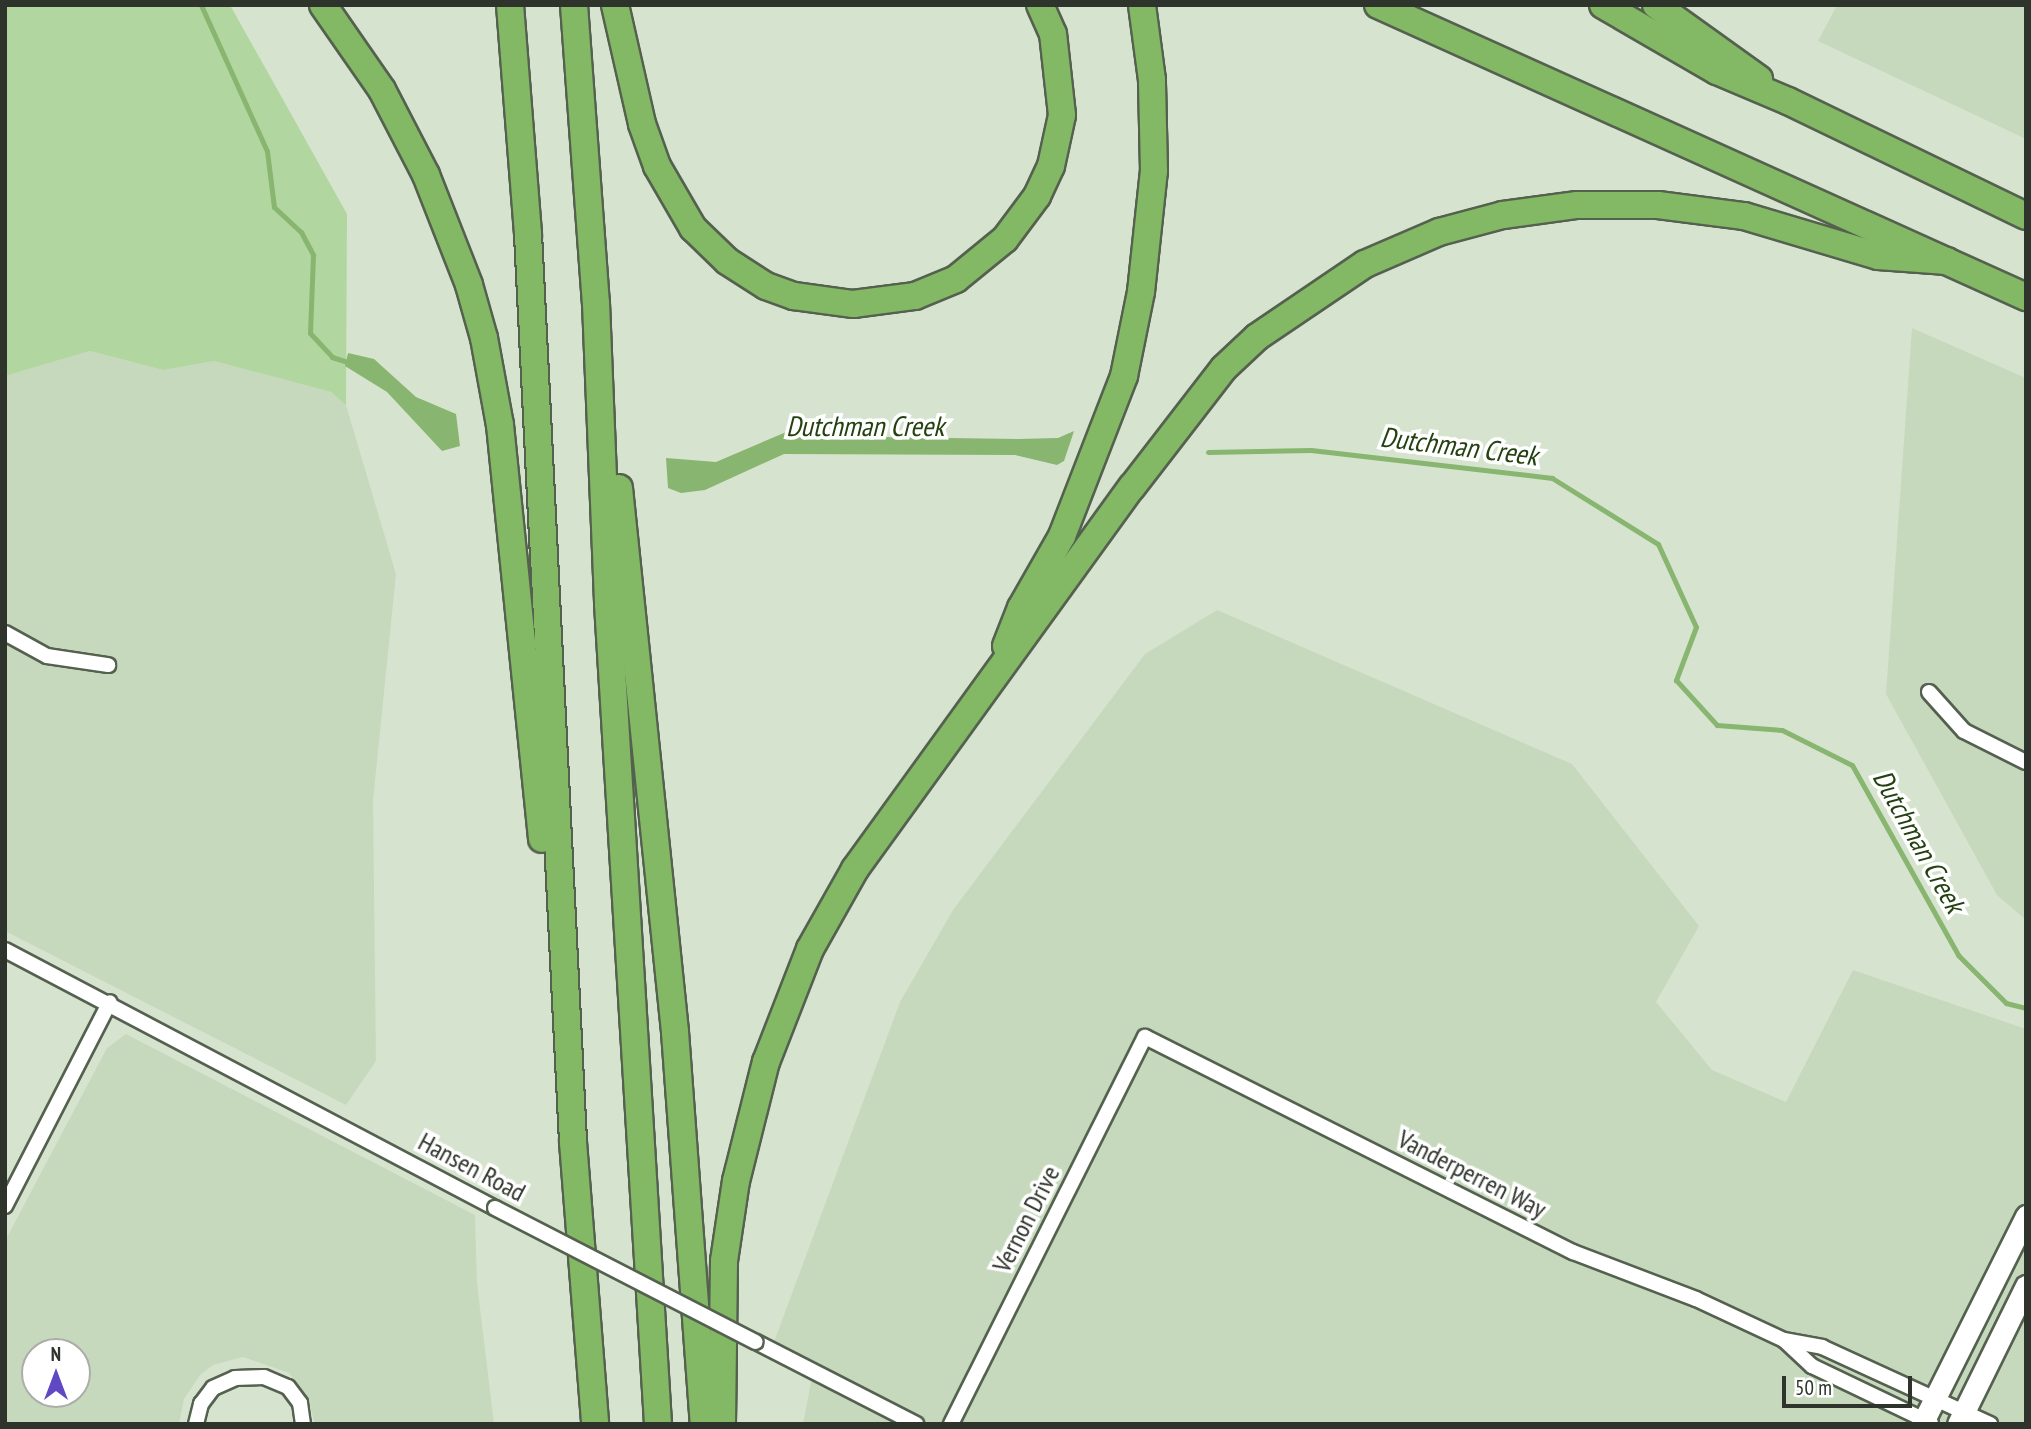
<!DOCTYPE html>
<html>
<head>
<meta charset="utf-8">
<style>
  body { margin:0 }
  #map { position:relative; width:2031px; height:1429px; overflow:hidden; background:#d6e4cf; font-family:"PT Sans Narrow",sans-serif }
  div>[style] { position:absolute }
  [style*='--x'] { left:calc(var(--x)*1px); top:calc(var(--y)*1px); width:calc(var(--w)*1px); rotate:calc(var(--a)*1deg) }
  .built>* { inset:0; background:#c6d9bd }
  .green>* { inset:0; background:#b2d6a0 }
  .water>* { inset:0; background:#88b56f }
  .stream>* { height:5px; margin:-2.5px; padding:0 2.5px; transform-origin:2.5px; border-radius:2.5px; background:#88b56f }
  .roads { filter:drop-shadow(2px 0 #55614f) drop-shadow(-2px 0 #55614f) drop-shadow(0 2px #55614f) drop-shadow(0 -2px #55614f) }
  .street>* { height:14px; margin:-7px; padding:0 7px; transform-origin:7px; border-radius:7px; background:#fff }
  .secondary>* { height:21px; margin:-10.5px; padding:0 10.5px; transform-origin:10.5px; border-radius:10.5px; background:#fff }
  .highway>* { height:26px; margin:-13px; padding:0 13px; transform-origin:13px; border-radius:13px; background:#83b964 }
  .bridges { filter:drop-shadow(2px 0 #55614f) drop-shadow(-2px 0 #55614f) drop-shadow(0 2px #55614f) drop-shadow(0 -2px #55614f) }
  .street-bridge>* { height:14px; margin:-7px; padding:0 7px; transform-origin:7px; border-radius:7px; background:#fff }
  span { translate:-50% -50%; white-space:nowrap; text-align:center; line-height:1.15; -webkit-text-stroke:7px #fff; paint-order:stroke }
  .street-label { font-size:26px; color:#2e332b }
  .water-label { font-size:28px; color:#244211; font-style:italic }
  .frame { position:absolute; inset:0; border:7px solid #2e332b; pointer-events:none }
  .north { position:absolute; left:21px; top:1338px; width:70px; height:70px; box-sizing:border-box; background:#fff; border:2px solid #abadaa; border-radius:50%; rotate:0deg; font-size:19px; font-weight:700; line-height:28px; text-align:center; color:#2e332b }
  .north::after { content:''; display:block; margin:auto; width:24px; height:32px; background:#5f48c1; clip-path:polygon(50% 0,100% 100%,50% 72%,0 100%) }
  .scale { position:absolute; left:1782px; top:1376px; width:130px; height:32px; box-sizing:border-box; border:4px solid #2e332b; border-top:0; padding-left:9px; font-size:21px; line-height:24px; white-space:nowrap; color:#2e332b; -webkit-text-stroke:5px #fff; paint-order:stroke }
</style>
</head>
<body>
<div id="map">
  <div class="built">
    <i style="clip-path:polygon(1837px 5px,2026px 5px,2026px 139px,1818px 41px)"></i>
    <i style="clip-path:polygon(1912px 328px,2026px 378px,2026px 920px,1997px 895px,1886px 694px)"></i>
    <i style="clip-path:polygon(90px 351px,163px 370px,214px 361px,331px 392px,346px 405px,396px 574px,373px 801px,376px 1061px,346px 1105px,5px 931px,5px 376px)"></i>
    <i style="clip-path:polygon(1217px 610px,1572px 764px,1699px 926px,1656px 1002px,1712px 1070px,1786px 1102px,1853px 970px,2026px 1029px,2026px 1424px,803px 1424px,813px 1371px,771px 1350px,900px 1002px,953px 910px,1145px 654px)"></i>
    <i style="clip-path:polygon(evenodd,126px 1034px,475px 1215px,477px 1283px,494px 1424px,315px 1424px,308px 1398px,289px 1373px,243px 1357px,213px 1365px,200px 1375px,184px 1399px,179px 1424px,5px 1424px,5px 1241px,107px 1048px,126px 1034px,77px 1352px,77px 1394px,35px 1394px,35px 1352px,77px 1352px)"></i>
  </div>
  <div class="green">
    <i style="clip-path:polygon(5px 5px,230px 5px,347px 214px,346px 405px,331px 392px,214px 361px,163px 370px,90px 351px,5px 376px)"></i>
  </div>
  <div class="water">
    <i style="clip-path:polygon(348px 353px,374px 359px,416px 397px,456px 414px,460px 446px,442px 451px,387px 392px,345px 366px)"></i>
    <i style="clip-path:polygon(798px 427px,837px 436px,878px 437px,1018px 439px,1058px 438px,1074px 431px,1064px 461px,1057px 465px,1015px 455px,784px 454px,705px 490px,681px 493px,668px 488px,666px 458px,716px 462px)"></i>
  </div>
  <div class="stream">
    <i style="--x:201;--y:5;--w:160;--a:65.7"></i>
    <i style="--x:267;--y:151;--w:56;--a:82.9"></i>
    <i style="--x:274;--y:207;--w:37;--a:43"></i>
    <i style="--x:301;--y:232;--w:26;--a:62"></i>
    <i style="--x:313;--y:255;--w:78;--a:92.2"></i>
    <i style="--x:310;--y:333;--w:33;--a:47"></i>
    <i style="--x:332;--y:357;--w:19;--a:18"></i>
    <i style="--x:1208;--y:452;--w:103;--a:-1.1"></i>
    <i style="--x:1311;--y:450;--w:243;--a:6.6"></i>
    <i style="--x:1552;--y:478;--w:125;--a:31.9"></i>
    <i style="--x:1658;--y:544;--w:91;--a:65.4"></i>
    <i style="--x:1696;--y:627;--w:57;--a:110.7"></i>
    <i style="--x:1676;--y:680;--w:61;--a:47.7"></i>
    <i style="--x:1717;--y:725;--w:65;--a:4.4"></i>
    <i style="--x:1782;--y:730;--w:78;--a:26.6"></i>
    <i style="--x:1852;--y:765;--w:218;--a:60.8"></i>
    <i style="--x:1958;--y:955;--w:68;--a:45"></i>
    <i style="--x:2006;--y:1003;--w:21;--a:14"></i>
  </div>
  <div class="roads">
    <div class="street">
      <i style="--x:5;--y:633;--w:48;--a:28.7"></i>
      <i style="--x:47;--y:656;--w:62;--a:8.4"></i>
      <i style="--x:1929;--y:692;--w:52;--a:48.1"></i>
      <i style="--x:1964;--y:731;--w:69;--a:26.6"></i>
      <i style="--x:5;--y:950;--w:554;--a:27.77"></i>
      <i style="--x:5;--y:1206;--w:229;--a:-62.8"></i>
      <i style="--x:1785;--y:1341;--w:37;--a:43"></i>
      <i style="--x:1812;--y:1366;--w:132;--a:25.6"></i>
      <i style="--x:756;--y:1342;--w:180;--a:27.1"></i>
      <i style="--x:196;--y:1424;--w:21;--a:-76"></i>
      <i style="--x:201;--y:1404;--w:20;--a:-53"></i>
      <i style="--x:213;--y:1388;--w:24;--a:-24"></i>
      <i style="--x:235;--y:1378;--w:29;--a:-2"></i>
      <i style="--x:264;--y:1377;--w:26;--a:23"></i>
      <i style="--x:288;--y:1387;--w:20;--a:53"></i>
      <i style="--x:300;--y:1403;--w:21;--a:82"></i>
      <i style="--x:951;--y:1424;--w:433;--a:-63.4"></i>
      <i style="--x:1145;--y:1037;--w:479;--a:26.7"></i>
      <i style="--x:1573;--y:1252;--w:132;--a:20.9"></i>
      <i style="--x:1696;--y:1299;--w:97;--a:25"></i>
      <i style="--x:1784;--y:1340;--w:39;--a:10"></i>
      <i style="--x:1822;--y:1347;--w:185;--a:24.6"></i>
    </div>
    <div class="secondary">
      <i style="--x:1922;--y:1424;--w:233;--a:-63.4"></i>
      <i style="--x:1958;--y:1424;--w:154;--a:-63.8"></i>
    </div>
    <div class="highway">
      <i style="--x:323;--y:5;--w:103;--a:55.2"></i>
      <i style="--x:382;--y:90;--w:96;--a:62.6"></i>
      <i style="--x:426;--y:175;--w:118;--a:68.6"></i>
      <i style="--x:469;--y:285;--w:55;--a:74.2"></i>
      <i style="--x:484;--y:338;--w:88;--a:79.6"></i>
      <i style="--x:500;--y:425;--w:416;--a:84.2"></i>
      <i style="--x:510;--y:5;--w:230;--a:85.5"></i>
      <i style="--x:528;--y:234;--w:909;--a:87.16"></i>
      <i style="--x:573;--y:1142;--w:283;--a:85.5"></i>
      <i style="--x:574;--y:5;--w:299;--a:85.8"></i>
      <i style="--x:596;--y:303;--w:301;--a:87.7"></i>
      <i style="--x:608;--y:604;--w:822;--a:86.51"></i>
      <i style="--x:615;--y:5;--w:122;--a:77.2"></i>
      <i style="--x:642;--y:124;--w:45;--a:70.3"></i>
      <i style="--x:657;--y:166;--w:72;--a:59.9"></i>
      <i style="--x:693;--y:228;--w:47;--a:44.1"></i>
      <i style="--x:727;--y:261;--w:46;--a:32.7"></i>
      <i style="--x:766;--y:286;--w:30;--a:20"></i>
      <i style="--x:794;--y:296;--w:60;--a:7.7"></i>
      <i style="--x:853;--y:304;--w:63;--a:-7.4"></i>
      <i style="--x:915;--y:296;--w:44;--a:-22.5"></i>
      <i style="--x:956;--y:279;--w:63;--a:-39.2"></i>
      <i style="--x:1005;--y:239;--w:54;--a:-53.3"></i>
      <i style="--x:1037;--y:196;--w:33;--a:-65"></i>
      <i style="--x:1051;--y:166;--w:52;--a:-77.8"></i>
      <i style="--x:1062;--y:115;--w:81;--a:-96.3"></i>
      <i style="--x:1053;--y:34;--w:32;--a:-114"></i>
      <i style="--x:1378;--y:5;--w:711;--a:24.26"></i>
      <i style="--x:1603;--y:5;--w:132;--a:30.1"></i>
      <i style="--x:1717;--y:71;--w:77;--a:22.9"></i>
      <i style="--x:1788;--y:101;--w:264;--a:25.8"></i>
      <i style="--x:1656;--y:5;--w:127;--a:35.7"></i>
      <i style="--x:619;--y:488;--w:547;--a:84.12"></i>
      <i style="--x:675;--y:1032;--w:393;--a:85.8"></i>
      <i style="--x:1006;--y:646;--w:41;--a:-68.5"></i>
      <i style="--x:1021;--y:608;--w:83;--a:-60.3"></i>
      <i style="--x:1062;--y:536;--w:172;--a:-68.8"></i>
      <i style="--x:1124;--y:376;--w:86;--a:-78.6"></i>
      <i style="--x:1141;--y:292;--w:122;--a:-83.9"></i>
      <i style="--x:1154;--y:171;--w:91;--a:-91.3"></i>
      <i style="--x:1152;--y:80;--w:76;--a:-97.6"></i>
      <i style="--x:722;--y:1424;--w:163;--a:-89.3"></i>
      <i style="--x:724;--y:1261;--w:81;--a:-81.5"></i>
      <i style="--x:736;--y:1181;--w:123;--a:-75.9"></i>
      <i style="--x:766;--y:1062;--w:121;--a:-68.7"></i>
      <i style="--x:810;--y:949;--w:92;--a:-60.6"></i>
      <i style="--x:855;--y:869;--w:472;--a:-54.1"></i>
      <i style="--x:1132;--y:487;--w:150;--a:-52.3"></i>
      <i style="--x:1224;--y:368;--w:45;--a:-43.2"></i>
      <i style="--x:1257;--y:337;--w:130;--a:-34.1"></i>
      <i style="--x:1365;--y:264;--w:81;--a:-23.4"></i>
      <i style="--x:1439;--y:232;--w:66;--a:-14.9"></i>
      <i style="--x:1503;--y:215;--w:75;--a:-7.7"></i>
      <i style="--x:1577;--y:205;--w:81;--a:0"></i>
      <i style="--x:1658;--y:205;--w:87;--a:7.3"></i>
      <i style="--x:1744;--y:216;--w:140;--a:16.6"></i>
      <i style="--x:1878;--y:256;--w:69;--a:4.1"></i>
    </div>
  </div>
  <div class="bridges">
    <div class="street-bridge">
      <i style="--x:495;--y:1208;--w:293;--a:27.2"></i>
    </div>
  </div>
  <div class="street-label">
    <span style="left:472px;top:1167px;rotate:28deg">Hansen Road</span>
    <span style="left:1472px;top:1174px;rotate:27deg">Vanderperren Way</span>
    <span style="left:1026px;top:1219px;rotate:-63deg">Vernon Drive</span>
  </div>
  <div class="water-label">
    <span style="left:865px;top:426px">Dutchman Creek</span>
    <span style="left:1459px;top:446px;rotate:7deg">Dutchman Creek</span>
    <span style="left:1919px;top:841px;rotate:61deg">Dutchman Creek</span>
  </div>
  <div class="frame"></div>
  <div class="north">N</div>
  <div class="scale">50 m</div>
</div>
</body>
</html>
